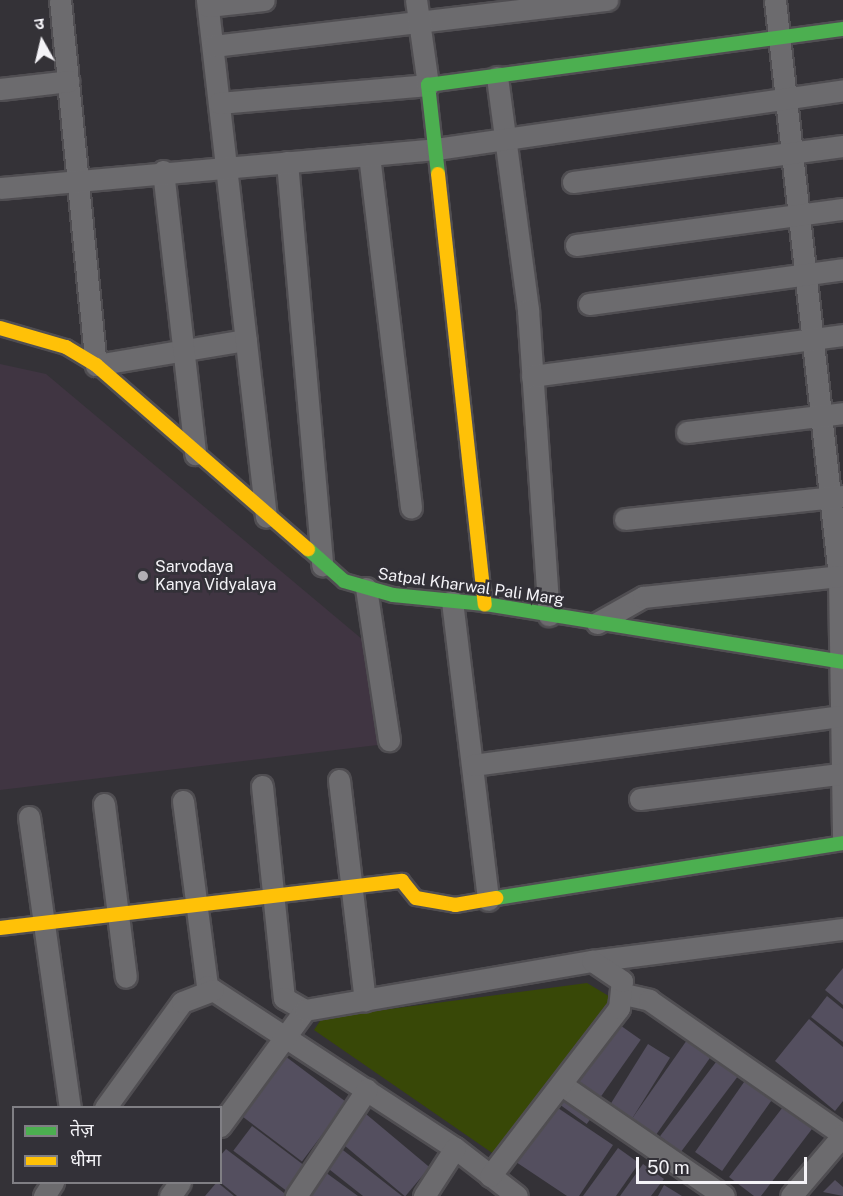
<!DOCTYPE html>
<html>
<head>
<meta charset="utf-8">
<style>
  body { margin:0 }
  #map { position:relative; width:843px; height:1196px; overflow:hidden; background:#343237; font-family:"Public Sans","Noto Sans Devanagari",sans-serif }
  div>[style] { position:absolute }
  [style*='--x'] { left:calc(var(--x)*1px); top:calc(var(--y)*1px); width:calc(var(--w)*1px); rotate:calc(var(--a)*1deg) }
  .education>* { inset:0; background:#403542 }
  .green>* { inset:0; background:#384807 }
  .building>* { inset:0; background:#544f5f; transform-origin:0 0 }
  .roads { filter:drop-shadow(2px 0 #504e52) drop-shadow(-2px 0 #504e52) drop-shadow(0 2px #504e52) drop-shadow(0 -2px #504e52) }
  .street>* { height:21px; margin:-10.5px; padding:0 10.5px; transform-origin:10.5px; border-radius:10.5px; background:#6c6b6e }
  .fast>* { height:14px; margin:-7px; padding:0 7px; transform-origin:7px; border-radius:7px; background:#4caf50 }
  .slow>* { height:14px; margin:-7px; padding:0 7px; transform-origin:7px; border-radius:7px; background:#ffc107 }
  .dots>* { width:16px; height:16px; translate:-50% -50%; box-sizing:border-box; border:3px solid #333138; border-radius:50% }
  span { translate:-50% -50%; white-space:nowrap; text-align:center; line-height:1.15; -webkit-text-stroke:5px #333138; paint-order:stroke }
  .poi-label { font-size:16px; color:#f4f3f7 }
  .left { translate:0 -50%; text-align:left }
  .street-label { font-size:16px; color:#f4f3f7 }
  .legend { position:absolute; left:12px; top:1106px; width:210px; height:78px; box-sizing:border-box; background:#333138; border:2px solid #807f84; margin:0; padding:8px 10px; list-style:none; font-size:18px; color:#f4f3f7 }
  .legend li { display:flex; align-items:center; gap:12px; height:30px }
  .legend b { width:30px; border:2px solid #807f84 }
  .north { position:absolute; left:12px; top:12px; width:60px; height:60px; -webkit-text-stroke:4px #333138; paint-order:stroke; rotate:352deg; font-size:16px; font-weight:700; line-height:24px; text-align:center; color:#f4f3f7 }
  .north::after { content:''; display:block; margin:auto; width:21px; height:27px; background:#f4f3f7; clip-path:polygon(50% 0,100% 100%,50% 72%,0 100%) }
  .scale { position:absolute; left:636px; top:1157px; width:171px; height:27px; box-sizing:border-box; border:3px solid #f4f3f7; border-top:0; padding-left:8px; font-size:18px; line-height:21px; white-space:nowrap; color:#f4f3f7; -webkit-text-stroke:4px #333138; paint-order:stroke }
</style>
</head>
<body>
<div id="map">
  <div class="education">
    <i style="clip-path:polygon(0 364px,46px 374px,375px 650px,386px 744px,0 790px)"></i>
  </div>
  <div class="green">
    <i style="clip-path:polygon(587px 983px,622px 1004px,501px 1159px,314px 1030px,322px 1018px)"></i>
  </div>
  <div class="building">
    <i style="clip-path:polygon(843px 968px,843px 1005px,825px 990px)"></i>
    <i style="clip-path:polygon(827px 996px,843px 1009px,843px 1042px,811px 1017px)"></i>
    <i style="clip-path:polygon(809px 1019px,843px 1047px,843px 1101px,835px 1111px,775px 1061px)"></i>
    <i style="left:617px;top:1023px;width:29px;height:78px;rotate:35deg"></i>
    <i style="left:687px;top:1040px;width:29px;height:96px;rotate:35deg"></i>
    <i style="left:648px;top:1044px;width:26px;height:73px;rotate:32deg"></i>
    <i style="left:285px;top:1056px;width:77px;height:74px;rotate:37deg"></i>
    <i style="left:719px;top:1058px;width:26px;height:98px;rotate:37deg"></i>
    <i style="left:749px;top:1075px;width:33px;height:94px;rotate:35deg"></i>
    <i style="left:567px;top:1090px;width:36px;height:16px;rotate:36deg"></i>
    <i style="clip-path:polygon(786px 1103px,815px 1125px,761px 1196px,754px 1196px,729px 1177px)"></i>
    <i style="clip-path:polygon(555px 1106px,613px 1145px,579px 1196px,567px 1196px,516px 1162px)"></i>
    <i style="left:366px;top:1114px;width:83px;height:38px;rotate:40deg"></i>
    <i style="left:252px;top:1126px;width:73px;height:31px;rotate:37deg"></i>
    <i style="clip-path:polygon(339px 1147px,402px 1196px,363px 1196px,325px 1166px)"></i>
    <i style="clip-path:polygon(618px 1148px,639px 1163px,616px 1196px,583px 1196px)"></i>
    <i style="clip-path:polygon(226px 1149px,288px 1196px,237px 1196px,220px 1182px,220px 1156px)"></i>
    <i style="clip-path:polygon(643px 1164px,664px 1179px,651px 1196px,620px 1196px)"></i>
    <i style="clip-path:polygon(325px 1172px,358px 1196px,307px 1196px)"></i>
    <i style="clip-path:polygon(835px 1180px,843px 1187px,843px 1196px,823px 1192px)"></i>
    <i style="clip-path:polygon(217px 1182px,234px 1196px,205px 1196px)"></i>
    <i style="clip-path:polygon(664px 1185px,682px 1196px,658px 1196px)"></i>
  </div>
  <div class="roads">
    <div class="street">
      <i style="--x:60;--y:0;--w:367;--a:84.4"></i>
      <i style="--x:96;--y:365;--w:152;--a:-9.5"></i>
      <i style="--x:207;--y:0;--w:520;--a:83.49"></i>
      <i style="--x:775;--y:0;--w:580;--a:83.66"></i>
      <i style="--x:839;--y:576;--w:263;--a:89.1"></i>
      <i style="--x:208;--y:6;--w:56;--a:-6.1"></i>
      <i style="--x:213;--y:46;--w:397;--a:-6.7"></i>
      <i style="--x:497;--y:77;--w:235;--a:82.4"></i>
      <i style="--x:528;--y:310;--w:306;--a:86.1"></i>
      <i style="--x:0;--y:89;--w:69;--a:-6.6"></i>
      <i style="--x:219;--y:103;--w:210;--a:-4.9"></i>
      <i style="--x:428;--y:85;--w:86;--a:-98"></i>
      <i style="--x:369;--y:155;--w:355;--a:83.2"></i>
      <i style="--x:287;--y:162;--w:405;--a:85"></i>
      <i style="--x:163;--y:171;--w:285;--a:83.5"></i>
      <i style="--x:573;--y:182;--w:272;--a:-7.6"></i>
      <i style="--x:0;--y:188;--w:438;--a:-5.1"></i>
      <i style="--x:436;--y:149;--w:411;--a:-8.2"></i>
      <i style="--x:576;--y:245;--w:269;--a:-7.7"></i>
      <i style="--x:589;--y:304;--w:256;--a:-7.8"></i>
      <i style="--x:532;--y:376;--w:314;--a:-7.5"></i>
      <i style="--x:687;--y:432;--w:157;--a:-6.9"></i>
      <i style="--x:625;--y:519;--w:219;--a:-6"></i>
      <i style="--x:366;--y:588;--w:154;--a:81.4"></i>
      <i style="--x:452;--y:601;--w:301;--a:83.1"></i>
      <i style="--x:597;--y:623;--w:53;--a:-29.5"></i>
      <i style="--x:643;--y:597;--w:197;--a:-6.1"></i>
      <i style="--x:473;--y:765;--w:368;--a:-7.6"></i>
      <i style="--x:339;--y:780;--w:222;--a:83.3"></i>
      <i style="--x:262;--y:786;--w:213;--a:84.1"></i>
      <i style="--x:284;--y:998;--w:24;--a:30"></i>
      <i style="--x:640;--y:799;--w:201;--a:-7.2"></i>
      <i style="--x:183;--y:801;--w:187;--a:82.6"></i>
      <i style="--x:207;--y:986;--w:296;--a:33.2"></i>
      <i style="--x:455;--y:1148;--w:78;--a:37.7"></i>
      <i style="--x:104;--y:804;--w:174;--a:82.8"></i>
      <i style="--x:29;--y:817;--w:294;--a:82"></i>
      <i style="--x:624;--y:994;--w:26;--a:13"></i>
      <i style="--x:649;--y:1000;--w:236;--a:34.8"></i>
      <i style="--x:562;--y:1085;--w:196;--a:34.4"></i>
      <i style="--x:105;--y:1108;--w:131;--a:-54"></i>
      <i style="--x:182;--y:1002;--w:33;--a:-21"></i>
      <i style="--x:220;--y:1126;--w:144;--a:-53.8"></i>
      <i style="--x:305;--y:1010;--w:291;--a:-9.7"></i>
      <i style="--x:592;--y:961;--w:253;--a:-7.3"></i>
      <i style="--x:490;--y:1176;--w:212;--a:-52.5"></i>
      <i style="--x:619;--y:1008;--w:27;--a:-84"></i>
      <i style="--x:622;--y:981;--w:36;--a:-146"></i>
      <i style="--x:44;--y:1196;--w:17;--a:-57"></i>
      <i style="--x:170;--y:1196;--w:17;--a:-54"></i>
      <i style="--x:296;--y:1196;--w:128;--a:-56.4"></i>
      <i style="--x:424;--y:1196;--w:57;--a:-57.1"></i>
      <i style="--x:791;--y:1196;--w:80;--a:-49.6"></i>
    </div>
    <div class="fast">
      <i style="--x:438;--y:174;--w:90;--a:-96.4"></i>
      <i style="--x:428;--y:85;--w:419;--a:-7.7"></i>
      <i style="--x:308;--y:549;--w:48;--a:41.6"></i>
      <i style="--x:344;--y:581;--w:51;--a:15.9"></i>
      <i style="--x:393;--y:595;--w:92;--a:5.6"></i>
      <i style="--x:485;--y:604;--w:363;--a:9.2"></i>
      <i style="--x:496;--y:898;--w:351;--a:-9"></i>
    </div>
    <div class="slow">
      <i style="--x:438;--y:174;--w:433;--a:83.8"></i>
      <i style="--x:0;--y:328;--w:69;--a:16.1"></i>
      <i style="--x:66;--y:347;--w:35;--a:31"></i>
      <i style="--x:96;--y:365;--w:281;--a:41"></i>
      <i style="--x:0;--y:928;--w:405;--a:-6.7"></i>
      <i style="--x:402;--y:881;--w:22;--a:51"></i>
      <i style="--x:416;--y:898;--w:40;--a:10"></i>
      <i style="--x:455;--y:905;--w:42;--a:-9.7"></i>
    </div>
  </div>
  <div class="dots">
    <i style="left:143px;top:576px;background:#b1afb4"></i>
  </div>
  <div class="poi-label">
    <span class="left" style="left:155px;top:576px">Sarvodaya<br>Kanya Vidyalaya</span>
  </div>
  <div class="street-label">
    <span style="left:471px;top:587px;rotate:8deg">Satpal Kharwal Pali Marg</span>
  </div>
  <ul class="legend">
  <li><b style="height:8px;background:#4caf50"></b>तेज़</li>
  <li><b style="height:8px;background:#ffc107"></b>धीमा</li>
  </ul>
  <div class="north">उ</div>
  <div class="scale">50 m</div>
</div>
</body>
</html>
